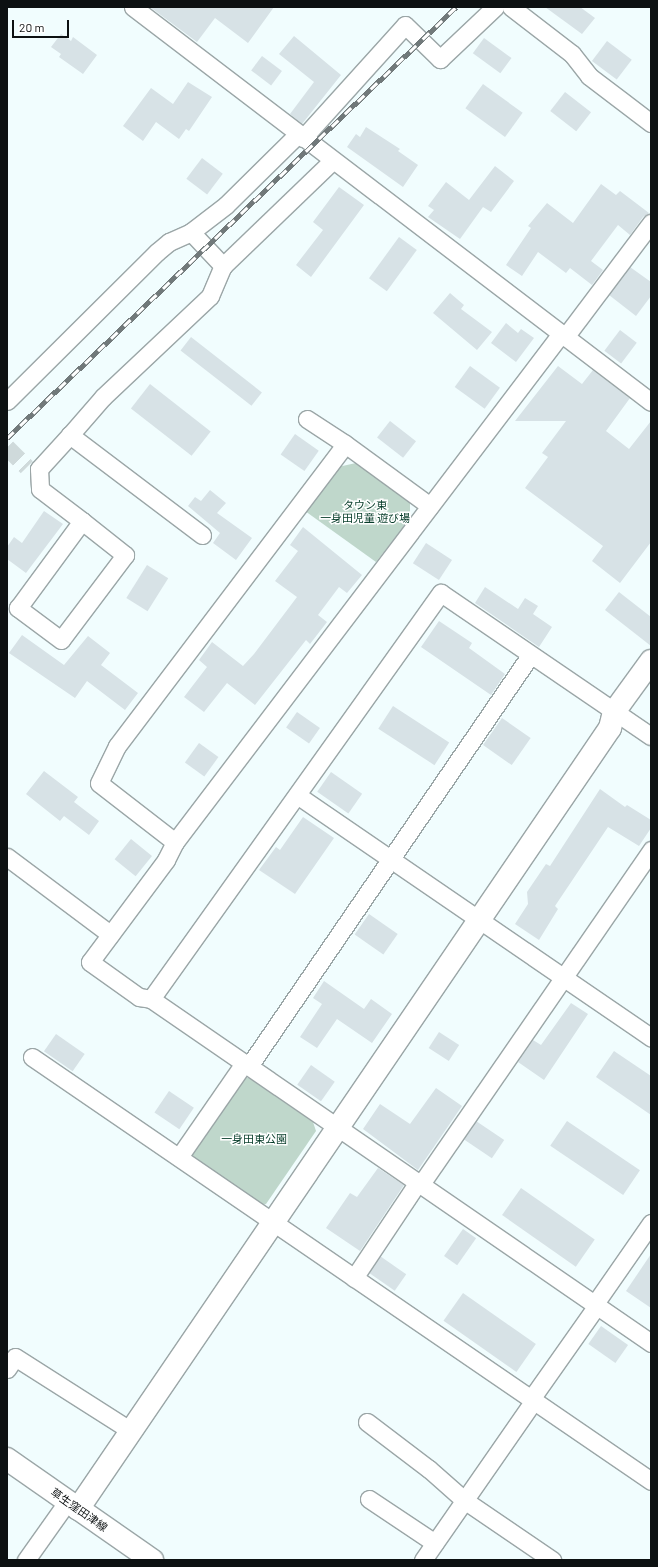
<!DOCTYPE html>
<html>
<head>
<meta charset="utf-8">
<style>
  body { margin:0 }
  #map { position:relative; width:658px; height:1567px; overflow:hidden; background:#f1fdfe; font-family:Barlow,"Noto Sans JP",sans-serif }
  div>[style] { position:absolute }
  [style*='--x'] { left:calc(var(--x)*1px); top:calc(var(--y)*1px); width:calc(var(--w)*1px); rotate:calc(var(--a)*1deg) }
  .green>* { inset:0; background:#bfd7cb }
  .building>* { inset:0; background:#d7e2e6; transform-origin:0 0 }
  .minor-tunnel>* { height:17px; margin-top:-8.5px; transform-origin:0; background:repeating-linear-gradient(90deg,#cfdadb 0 17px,transparent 0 25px) }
  .roads { filter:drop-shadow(1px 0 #9ba6a7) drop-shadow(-1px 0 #9ba6a7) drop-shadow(0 1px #9ba6a7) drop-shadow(0 -1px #9ba6a7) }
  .minor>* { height:17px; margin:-8.5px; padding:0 8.5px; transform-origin:8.5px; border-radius:8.5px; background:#fff }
  .tertiary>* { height:22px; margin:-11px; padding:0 11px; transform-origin:11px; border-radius:11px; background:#fff }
  .secondary>* { height:22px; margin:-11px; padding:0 11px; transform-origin:11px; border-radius:11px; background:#fff }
  .rail>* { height:4.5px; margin-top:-2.25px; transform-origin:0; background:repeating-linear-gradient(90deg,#fff 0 9px,#71797a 0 18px); box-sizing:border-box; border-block:1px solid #71797a }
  span { translate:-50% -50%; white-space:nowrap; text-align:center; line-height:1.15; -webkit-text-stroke:3px #fff; paint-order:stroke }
  .park-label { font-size:11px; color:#053b28 }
  .street-label { font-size:11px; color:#0d1112 }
  .frame { position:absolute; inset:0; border:8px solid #0d1112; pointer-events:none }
  .scale { position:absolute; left:12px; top:20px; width:57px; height:18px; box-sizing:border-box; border:2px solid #0d1112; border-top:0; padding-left:5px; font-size:12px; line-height:14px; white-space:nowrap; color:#0d1112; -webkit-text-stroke:3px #fff; paint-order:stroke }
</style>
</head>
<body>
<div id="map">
  <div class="green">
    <i style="clip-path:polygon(356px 463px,410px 502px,410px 519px,376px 562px,305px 511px,338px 467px)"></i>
    <i style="clip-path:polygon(239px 1078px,249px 1078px,313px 1122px,316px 1131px,266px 1204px,259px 1206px,192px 1159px,190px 1151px)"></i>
  </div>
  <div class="building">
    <i style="clip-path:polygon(150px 7px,274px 7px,248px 43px,215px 18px,197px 42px)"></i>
    <i style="clip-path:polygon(545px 7px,580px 7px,595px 18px,582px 34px)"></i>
    <i style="clip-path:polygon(61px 34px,71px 41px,73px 37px,97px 55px,83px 74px,59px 57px,61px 54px,51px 47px)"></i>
    <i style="clip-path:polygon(294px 36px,341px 75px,302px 124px,290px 114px,314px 82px,279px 54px)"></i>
    <i style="left:484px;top:38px;width:34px;height:19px;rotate:36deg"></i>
    <i style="left:607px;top:41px;width:31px;height:25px;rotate:37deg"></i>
    <i style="left:262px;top:56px;width:25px;height:18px;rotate:37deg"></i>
    <i style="clip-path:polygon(188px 82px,212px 97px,189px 131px,186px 129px,179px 139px,156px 122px,143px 141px,123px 126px,151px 88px,173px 104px)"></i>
    <i style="left:483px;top:84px;width:49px;height:30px;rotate:36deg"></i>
    <i style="left:565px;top:92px;width:33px;height:24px;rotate:38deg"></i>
    <i style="clip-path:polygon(366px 127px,400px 149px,398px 151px,418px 165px,403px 187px,347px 147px,356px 134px,360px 137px)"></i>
    <i style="left:202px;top:158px;width:26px;height:26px;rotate:37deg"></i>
    <i style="clip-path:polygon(495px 166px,514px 181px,491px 212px,483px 207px,460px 239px,428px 217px,434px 210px,428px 206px,446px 182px,469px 200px)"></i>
    <i style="clip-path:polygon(601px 184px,616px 195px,620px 191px,649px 213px,643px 217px,630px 235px,618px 225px,591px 261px,603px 270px,592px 285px,570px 268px,566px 273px,538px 252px,522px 276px,506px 265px,531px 228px,528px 226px,547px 203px,573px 223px)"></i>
    <i style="clip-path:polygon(339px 187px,364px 205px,311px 277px,296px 265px,323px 230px,313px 222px)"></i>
    <i style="left:399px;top:237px;width:22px;height:51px;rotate:36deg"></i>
    <i style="clip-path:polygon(630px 267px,651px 282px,651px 296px,636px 316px,609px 295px)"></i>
    <i style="clip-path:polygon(450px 293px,464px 305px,461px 309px,492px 332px,477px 350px,433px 313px)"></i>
    <i style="clip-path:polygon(506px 323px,518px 333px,521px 329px,534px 338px,516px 362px,491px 343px)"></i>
    <i style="left:620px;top:330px;width:21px;height:26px;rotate:37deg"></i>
    <i style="left:191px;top:337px;width:90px;height:17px;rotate:38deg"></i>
    <i style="left:470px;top:366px;width:37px;height:26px;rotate:36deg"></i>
    <i style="clip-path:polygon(558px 366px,582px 384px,593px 370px,630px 398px,606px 431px,629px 449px,651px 421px,651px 542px,620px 583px,592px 561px,603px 546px,525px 488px,548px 457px,542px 453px,566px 421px,515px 421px)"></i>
    <i style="left:150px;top:384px;width:77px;height:31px;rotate:38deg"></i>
    <i style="left:390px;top:421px;width:33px;height:21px;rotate:38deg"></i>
    <i style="left:295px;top:434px;width:29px;height:25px;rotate:35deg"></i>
    <i style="clip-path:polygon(210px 490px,226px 503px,217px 513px,252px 538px,236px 560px,213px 543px,220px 533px,188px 506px,195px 497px,201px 501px)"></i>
    <i style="clip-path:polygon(44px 511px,63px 524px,26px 573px,7px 559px,7px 547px,14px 537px,22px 543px)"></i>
    <i style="clip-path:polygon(303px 527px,362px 575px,347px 593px,339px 587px,318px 615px,327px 622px,310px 644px,306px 640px,255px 705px,227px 683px,204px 712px,184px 697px,207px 667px,199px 660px,212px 642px,243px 666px,254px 654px,297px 597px,275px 581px,298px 551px,290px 545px)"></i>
    <i style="left:426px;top:543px;width:31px;height:24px;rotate:33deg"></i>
    <i style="left:147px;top:565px;width:25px;height:39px;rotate:32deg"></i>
    <i style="clip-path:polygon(485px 587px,518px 609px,525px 598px,538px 606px,533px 614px,552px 627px,539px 647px,475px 603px)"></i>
    <i style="clip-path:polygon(619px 592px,651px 617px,651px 646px,605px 610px)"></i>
    <i style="clip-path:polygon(439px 621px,472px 643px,469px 648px,505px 674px,491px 695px,421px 647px)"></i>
    <i style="clip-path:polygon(22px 635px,64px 665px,88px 636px,110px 653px,101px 665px,138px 693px,125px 710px,87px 681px,75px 698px,9px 653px)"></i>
    <i style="left:393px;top:706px;width:67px;height:27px;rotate:33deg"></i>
    <i style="left:297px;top:712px;width:28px;height:19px;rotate:35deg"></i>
    <i style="left:502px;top:718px;width:35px;height:33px;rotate:35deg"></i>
    <i style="left:199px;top:743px;width:24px;height:24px;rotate:36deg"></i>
    <i style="clip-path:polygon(44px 771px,78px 797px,74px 802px,99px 821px,89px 835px,64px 816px,60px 821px,26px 794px)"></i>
    <i style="left:331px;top:772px;width:38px;height:24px;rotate:35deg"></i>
    <i style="clip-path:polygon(600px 789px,625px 807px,627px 805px,651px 820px,651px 828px,639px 846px,608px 827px,555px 906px,558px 909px,539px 940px,515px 924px,528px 904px,527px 892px,546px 864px,550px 866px)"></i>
    <i style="clip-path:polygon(303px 817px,334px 838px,295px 894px,259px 870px,276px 847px,280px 850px)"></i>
    <i style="left:131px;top:839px;width:27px;height:26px;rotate:39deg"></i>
    <i style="left:369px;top:914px;width:35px;height:25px;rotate:35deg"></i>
    <i style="clip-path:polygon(324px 981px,364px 1009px,371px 999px,392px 1014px,372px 1043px,337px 1019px,317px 1048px,300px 1037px,322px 1004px,313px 998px)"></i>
    <i style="clip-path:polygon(571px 1003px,588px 1014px,544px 1080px,518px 1062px,533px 1040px,541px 1045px)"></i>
    <i style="left:439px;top:1032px;width:24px;height:19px;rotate:33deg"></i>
    <i style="left:56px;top:1034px;width:35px;height:21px;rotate:35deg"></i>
    <i style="clip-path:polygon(614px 1051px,651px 1076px,651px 1115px,596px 1077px)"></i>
    <i style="left:311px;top:1065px;width:29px;height:24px;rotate:35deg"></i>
    <i style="clip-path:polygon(436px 1088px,462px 1106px,418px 1170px,363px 1129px,380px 1104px,410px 1124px)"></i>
    <i style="left:169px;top:1091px;width:30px;height:26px;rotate:34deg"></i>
    <i style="left:476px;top:1121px;width:34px;height:22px;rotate:34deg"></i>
    <i style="left:567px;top:1121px;width:88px;height:30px;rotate:34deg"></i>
    <i style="clip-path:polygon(378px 1168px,404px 1185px,360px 1251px,326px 1228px,350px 1193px,357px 1197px)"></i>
    <i style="left:521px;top:1188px;width:90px;height:33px;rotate:35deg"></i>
    <i style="left:463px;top:1229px;width:16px;height:33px;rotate:35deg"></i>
    <i style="clip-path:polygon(651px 1254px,651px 1308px,626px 1291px)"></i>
    <i style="left:380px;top:1256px;width:32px;height:20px;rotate:35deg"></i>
    <i style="left:463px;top:1293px;width:89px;height:34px;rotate:35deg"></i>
    <i style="left:601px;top:1326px;width:33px;height:22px;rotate:35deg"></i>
  </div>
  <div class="minor-tunnel">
    <i style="--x:7;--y:447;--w:28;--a:45"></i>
  </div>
  <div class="roads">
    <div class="minor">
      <i style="--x:133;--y:7;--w:651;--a:37.33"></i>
      <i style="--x:511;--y:7;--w:77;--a:37.6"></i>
      <i style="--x:572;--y:54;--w:28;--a:52"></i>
      <i style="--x:589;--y:76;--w:78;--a:37.2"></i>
      <i style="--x:303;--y:138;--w:152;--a:-47.9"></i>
      <i style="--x:405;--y:25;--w:49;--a:44.2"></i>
      <i style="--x:440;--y:59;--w:76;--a:-43.4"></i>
      <i style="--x:191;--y:232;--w:47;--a:46.7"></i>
      <i style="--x:560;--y:335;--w:637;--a:127.21"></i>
      <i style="--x:175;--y:842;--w:20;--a:117"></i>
      <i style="--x:166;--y:860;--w:127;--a:126.7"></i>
      <i style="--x:90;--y:962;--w:60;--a:35.5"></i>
      <i style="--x:139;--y:997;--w:12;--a:9"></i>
      <i style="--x:151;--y:999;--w:607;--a:34.53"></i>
      <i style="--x:565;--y:337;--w:143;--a:-53"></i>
      <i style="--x:7;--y:401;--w:211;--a:-44.8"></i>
      <i style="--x:157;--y:252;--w:16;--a:-40"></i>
      <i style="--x:169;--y:242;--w:24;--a:-24"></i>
      <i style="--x:191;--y:232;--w:44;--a:-37.6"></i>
      <i style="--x:226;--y:205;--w:101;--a:-44.6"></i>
      <i style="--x:307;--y:419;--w:45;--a:33.3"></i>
      <i style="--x:70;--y:435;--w:46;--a:132.4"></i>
      <i style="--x:39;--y:469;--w:20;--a:87"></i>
      <i style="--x:40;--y:489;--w:53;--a:37.3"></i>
      <i style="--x:82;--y:521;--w:55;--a:38.3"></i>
      <i style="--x:125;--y:555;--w:106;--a:127"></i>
      <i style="--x:61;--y:640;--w:54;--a:-143.3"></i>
      <i style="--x:18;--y:608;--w:108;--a:-53.7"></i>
      <i style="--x:202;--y:535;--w:166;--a:-142.9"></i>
      <i style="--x:70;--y:435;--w:50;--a:-49"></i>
      <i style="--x:103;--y:397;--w:147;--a:-43.3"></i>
      <i style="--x:210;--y:296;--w:33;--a:-67"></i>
      <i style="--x:223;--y:266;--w:151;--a:-43.9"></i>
      <i style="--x:297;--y:795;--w:429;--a:34.4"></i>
      <i style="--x:175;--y:842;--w:96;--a:-142.2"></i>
      <i style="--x:99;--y:783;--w:41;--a:-64.1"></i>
      <i style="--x:117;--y:746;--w:378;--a:-52.9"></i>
      <i style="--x:345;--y:444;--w:105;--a:36.1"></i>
      <i style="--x:7;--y:857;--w:129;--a:36.8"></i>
      <i style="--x:151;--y:999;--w:499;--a:-54.5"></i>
      <i style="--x:441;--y:593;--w:254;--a:34.3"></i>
      <i style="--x:32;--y:1057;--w:750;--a:34.41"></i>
      <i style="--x:249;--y:1066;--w:498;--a:-55.6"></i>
      <i style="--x:179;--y:1157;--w:114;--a:-55.3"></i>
      <i style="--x:421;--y:1184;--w:406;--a:-55.4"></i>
      <i style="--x:354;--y:1278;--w:115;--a:-56.3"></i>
      <i style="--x:594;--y:1305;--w:100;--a:-55.2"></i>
      <i style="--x:7;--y:1369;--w:14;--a:-56"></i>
      <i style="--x:15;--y:1357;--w:138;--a:32.5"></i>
      <i style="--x:531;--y:1399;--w:113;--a:-54.8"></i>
      <i style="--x:367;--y:1422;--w:78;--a:37.2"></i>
      <i style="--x:429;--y:1469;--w:47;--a:41.5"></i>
      <i style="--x:464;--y:1500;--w:107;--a:34.3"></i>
      <i style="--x:369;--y:1499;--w:79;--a:33.7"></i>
      <i style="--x:26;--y:1560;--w:71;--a:-54.7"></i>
      <i style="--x:423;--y:1560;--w:195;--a:-55.2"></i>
    </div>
    <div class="tertiary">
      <i style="--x:78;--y:1509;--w:945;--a:-55.74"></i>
      <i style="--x:610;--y:728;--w:16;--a:-76"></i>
      <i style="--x:614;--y:712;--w:63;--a:-54"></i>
    </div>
    <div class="secondary">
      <i style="--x:7;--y:1459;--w:177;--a:34.9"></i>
    </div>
  </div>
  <div class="rail">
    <i style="--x:7;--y:438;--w:622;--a:-43.83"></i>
  </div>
  <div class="park-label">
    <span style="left:365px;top:512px">タウン東<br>一身田児童 遊び場</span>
    <span style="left:254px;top:1139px">一身田東公園</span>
  </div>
  <div class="street-label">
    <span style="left:79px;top:1510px;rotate:35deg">草生窪田津線</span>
  </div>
  <div class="frame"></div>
  <div class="scale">20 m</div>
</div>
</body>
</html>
